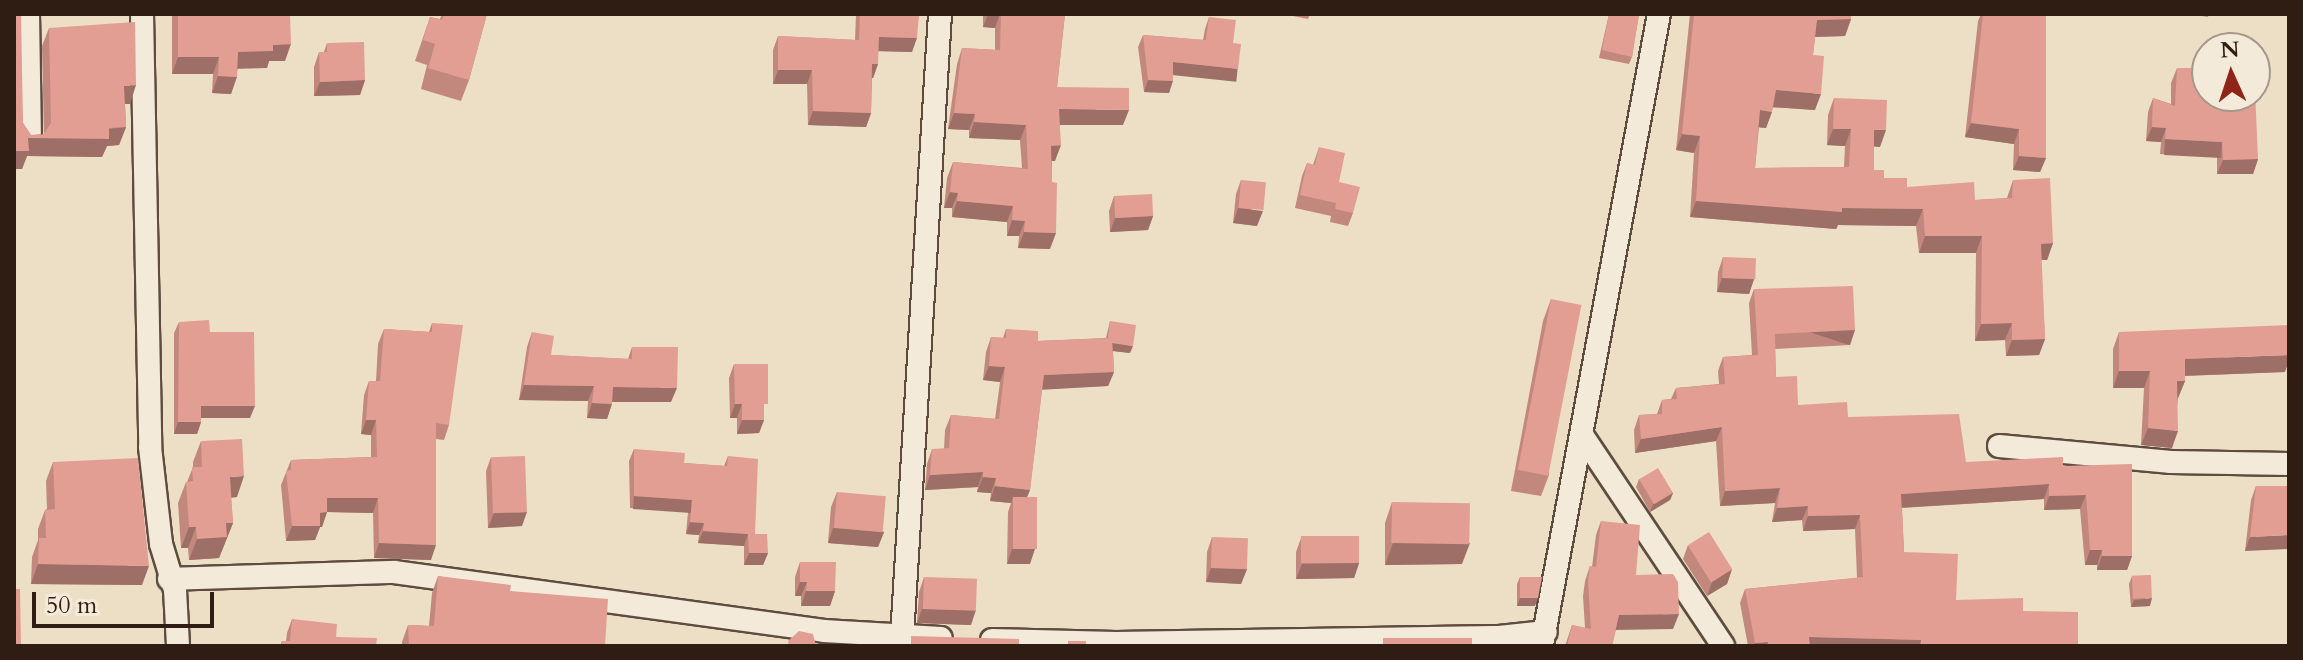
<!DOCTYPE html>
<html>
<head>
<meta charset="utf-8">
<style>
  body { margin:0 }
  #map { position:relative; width:2303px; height:660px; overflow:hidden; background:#ecdfc5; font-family:Cardo,serif }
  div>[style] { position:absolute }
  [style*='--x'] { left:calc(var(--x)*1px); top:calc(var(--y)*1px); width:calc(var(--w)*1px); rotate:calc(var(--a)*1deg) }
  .roads { filter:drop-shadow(2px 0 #5e4d3f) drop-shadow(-2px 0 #5e4d3f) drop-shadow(0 2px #5e4d3f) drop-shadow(0 -2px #5e4d3f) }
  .minor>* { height:22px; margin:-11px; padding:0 11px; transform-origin:11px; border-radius:11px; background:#f3ead9 }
  .wall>* { inset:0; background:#c2887e }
  .shaded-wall>* { inset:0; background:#9e6f67; transform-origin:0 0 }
  .building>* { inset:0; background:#e29e93; transform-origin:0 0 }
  span { translate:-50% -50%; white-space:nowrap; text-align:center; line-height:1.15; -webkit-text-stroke:7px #f3ead9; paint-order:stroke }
  .frame { position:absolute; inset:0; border:16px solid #2f1c12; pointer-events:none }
  .north { position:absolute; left:2191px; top:32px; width:80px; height:80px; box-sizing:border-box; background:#f3ead9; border:2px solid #a59889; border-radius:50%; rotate:357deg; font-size:22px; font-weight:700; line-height:32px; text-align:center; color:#2f1c12 }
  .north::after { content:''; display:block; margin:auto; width:28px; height:36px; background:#8f2418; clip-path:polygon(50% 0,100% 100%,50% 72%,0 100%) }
  .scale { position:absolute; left:32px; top:592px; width:182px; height:36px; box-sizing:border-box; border:4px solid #2f1c12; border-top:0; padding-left:10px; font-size:24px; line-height:28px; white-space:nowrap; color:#2f1c12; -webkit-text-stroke:6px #f3ead9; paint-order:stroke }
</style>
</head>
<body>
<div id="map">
  <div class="roads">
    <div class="minor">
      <i style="--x:28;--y:14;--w:127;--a:89.1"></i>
      <i style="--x:142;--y:14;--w:433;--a:88.9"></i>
      <i style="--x:150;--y:447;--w:98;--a:83.5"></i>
      <i style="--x:161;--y:544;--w:48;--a:73.1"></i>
      <i style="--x:175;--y:590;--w:56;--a:86.9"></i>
      <i style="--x:1584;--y:438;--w:250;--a:56.2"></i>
      <i style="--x:1999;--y:446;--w:173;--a:5.3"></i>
      <i style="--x:2171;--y:462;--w:118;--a:1"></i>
      <i style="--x:169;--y:579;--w:225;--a:-1.8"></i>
      <i style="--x:394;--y:572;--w:434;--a:7.8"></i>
      <i style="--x:824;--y:631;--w:117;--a:3.4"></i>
      <i style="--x:902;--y:637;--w:624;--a:-86.51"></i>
      <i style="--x:992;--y:640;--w:124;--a:1.4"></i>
      <i style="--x:1116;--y:643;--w:383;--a:-0.9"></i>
      <i style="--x:1499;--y:637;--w:47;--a:-6.1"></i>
      <i style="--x:1542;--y:645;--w:642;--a:-79.5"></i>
    </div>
  </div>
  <div class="wall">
    <i style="clip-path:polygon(14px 14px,23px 123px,31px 135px,44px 134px,42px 46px,49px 28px,130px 104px,125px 104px,126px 127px,119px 145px,107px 146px,102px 157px,27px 156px,22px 169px,14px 169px)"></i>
    <i style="clip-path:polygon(172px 14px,290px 14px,285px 61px,269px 61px,267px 68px,238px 68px,231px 94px,212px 93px,213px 74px,172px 74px)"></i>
    <i style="clip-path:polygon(442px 14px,487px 14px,469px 80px,461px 101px,421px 89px,427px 65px,415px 61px,430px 17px,440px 19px)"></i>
    <i style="clip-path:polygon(856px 14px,919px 14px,912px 52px,878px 51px,878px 64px,873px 78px,872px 78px,871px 113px,866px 127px,808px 125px,807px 84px,773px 84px,773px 50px,778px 36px,855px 40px)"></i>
    <i style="clip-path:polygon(983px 14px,1065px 14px,1057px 87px,1123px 125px,1060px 125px,1055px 161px,1052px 161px,1050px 249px,1018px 248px,1019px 236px,1007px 236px,1007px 222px,952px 217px,952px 208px,944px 208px,947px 178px,953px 162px,1022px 168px,1020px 140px,969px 138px,969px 130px,948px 129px,957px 64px,962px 48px,995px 50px,995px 28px,983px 27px)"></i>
    <i style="clip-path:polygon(1283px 14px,1310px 14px,1308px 19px)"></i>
    <i style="clip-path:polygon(1609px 14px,1639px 14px,1632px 57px,1629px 64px,1599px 58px)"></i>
    <i style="clip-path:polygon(1690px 14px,1851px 14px,1851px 19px,1845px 36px,1815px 37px,1813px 55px,1815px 110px,1773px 107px,1766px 128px,1759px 127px,1755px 168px,1844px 167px,1845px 146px,1827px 145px,1828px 115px,1834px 98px,1880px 147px,1874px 146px,1874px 170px,1884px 178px,1907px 187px,1975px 200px,2007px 198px,2013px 180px,2053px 243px,2047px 260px,2041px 260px,2045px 339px,2039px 355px,2006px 356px,2005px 340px,1975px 341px,1976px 253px,1919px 253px,1916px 226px,1838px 225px,1836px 229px,1690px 217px,1694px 153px,1676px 150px)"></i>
    <i style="clip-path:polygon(1981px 14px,2046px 14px,2046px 158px,2040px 172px,2013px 170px,2014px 144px,1965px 137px,1978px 21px)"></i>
    <i style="clip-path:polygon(2189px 14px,2209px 14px,2208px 17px)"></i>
    <i style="clip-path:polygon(1209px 17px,1233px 43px,1234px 81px,1173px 74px,1169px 93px,1144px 92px,1138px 47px,1143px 35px,1203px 40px,1205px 29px)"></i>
    <i style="clip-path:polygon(327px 43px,365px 80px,360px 95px,314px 96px,314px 67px,319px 52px,324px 52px)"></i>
    <i style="clip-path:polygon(2177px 68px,2258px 159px,2253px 174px,2217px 174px,2217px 157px,2160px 154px,2161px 142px,2146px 141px,2148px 112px,2153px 98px,2171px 104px,2171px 83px)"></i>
    <i style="clip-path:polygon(1319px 147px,1339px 182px,1353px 213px,1348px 226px,1330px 222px,1331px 216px,1295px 208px,1302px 176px,1307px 163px,1313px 165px)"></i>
    <i style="clip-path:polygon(1241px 180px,1257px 226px,1233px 223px,1236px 194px)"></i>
    <i style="clip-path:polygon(1114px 196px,1153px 216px,1148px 230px,1110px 232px,1109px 211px)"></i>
    <i style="clip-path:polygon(1723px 257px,1754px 279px,1749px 294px,1717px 292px,1718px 272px)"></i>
    <i style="clip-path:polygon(1754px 289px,1850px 345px,1775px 349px,1776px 377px,1798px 405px,1848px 417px,1966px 462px,2063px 466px,2132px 556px,2127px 570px,2097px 570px,2097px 565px,2085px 565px,2080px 509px,2044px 510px,2044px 499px,1902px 508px,1904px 552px,1956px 600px,2023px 611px,2078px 646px,1748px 646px,1740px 603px,1745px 589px,1857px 578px,1855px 529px,1803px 531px,1802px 520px,1772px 522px,1775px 503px,1720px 506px,1716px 441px,1635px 453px,1634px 430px,1639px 415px,1657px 414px,1662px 400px,1671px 399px,1676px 388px,1719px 384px,1718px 371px,1723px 357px,1752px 355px,1749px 303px)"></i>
    <i style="clip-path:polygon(1551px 299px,1549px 475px,1541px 496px,1511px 491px,1543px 321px)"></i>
    <i style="clip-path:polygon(1110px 321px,1130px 353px,1113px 351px,1114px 372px,1108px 386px,1042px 389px,1030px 490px,1027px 497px,1030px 564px,1007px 564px,1008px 512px,1011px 503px,990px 501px,991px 493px,977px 492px,978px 487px,925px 490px,927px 464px,932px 449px,944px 449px,945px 430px,951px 415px,995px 419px,1000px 382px,983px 380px,986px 352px,991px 337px,1003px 338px,1006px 329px,1038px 341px,1106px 338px)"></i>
    <i style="clip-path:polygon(179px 322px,210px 332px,250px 418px,201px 418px,201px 422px,197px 434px,174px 434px,174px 333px)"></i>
    <i style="clip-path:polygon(432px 323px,449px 425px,444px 440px,436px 439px,431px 560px,374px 558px,373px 513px,327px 512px,322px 527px,320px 527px,315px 540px,286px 541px,281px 485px,291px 460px,371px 457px,371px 435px,361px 434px,364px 395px,369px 381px,376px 381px,378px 344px,384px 329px,429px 332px)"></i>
    <i style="clip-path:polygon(532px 332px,551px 355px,628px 359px,632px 347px,671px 402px,612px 402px,607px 419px,587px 418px,588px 401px,519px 400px,527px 347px)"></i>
    <i style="clip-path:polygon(2119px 332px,2285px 372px,2185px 376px,2185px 381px,2178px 398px,2172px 448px,2141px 445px,2144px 388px,2113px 388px,2113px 349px)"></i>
    <i style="clip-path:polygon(734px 364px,764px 415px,764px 420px,759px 433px,737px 434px,737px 418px,730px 418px,729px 378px)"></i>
    <i style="clip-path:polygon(201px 441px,237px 497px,231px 498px,233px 523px,219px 558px,189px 560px,188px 548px,181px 548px,178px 503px,186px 482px,187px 482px,193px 467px,193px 462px)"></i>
    <i style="clip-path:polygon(634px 449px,684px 463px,724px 466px,728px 456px,755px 534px,768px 553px,763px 565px,744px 565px,744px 546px,698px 543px,699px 535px,686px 534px,688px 512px,630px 508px,629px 461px)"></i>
    <i style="clip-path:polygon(491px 457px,522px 526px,488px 528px,486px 471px)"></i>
    <i style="clip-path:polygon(53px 462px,142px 585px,31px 584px,32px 557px,38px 540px,38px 529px,45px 510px,47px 509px,46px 481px)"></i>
    <i style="clip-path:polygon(1639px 479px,1673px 493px,1670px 500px,1650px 512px,1636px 487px)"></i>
    <i style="clip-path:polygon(2256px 486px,2287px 497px,2245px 551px,2251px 500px)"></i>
    <i style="clip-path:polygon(837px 492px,884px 532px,878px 547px,828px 543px,831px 507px)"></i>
    <i style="clip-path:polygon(1392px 502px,1462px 564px,1385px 565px,1385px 523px)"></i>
    <i style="clip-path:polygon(1601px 521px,1636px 575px,1673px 629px,1616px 629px,1612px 646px,1565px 646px,1572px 625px,1585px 628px,1583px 596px,1585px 581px,1590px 566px,1592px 567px,1596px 535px)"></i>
    <i style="clip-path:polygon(1212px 537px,1247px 569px,1241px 584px,1206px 582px,1207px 552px)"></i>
    <i style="clip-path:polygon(1301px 538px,1359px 563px,1354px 578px,1296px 579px,1296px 552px)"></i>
    <i style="clip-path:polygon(1688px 545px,1732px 569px,1727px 584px,1707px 596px,1683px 559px)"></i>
    <i style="clip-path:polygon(800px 562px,835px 591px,830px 606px,801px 606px,801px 596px,795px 596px,795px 577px)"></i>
    <i style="clip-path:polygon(438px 576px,510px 591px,605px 646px,402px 646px,402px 642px,408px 625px,429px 626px,432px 593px)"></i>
    <i style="clip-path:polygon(2132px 576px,2150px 606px,2131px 607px,2129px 584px)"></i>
    <i style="clip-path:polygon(924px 577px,971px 625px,917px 623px,919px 592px)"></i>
    <i style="clip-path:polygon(1520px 577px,1535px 606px,1517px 606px,1517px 584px)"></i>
    <i style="clip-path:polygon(292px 619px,336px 637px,376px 646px,280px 646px,282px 641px,286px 641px,287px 633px)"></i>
  </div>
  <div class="shaded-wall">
    <i style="clip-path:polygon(988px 14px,1000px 14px,995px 28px,983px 27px)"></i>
    <i style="clip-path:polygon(1851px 19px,1845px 36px,1811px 37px,1817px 20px)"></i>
    <i style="clip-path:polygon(879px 37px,917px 38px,912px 52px,874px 51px)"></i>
    <i style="clip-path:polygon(291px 44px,285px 61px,269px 61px,267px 68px,232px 69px,238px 52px,273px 45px)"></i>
    <i style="clip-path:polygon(178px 57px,219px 57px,213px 74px,172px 74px)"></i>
    <i style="left:1173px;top:62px;width:65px;height:13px;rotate:6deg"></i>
    <i style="clip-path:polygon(872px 64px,878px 64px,873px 78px,867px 78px)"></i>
    <i style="clip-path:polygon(778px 70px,812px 70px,807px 84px,773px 84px)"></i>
    <i style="clip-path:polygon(218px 76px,237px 77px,231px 94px,212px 93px)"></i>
    <i style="clip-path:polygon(365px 80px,360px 95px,314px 96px,320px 82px)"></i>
    <i style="clip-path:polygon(1148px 80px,1173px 81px,1169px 93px,1144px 92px)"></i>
    <i style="clip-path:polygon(136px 85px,130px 104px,117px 104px,124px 86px)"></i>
    <i style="clip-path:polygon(1776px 90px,1821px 94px,1815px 110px,1770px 107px)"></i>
    <i style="clip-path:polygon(1059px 109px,1129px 110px,1123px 125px,1053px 125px)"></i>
    <i style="clip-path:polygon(1760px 110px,1772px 112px,1766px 128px,1754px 127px)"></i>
    <i style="clip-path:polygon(813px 111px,871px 113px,866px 127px,808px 125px)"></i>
    <i style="clip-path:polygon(954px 113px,975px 114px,969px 130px,948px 129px)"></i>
    <i style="clip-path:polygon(974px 122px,1026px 125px,1020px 140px,969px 138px)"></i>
    <i style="clip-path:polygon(1971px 123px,2019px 129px,2014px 144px,1965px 137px)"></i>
    <i style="clip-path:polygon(126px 127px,119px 145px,107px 146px,102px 157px,27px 156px,22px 169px,14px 169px,14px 151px,28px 138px)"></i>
    <i style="clip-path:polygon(2152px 127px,2166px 128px,2161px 142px,2146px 141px)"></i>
    <i style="clip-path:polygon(1833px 129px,1851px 129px,1845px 146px,1827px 145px)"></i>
    <i style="clip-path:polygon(1874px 130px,1886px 130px,1880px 147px,1868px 146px)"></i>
    <i style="clip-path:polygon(1682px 134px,1700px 136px,1694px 153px,1676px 150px)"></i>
    <i style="left:2165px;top:139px;width:57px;height:16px;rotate:3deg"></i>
    <i style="clip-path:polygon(1061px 145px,1055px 161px,1046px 161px,1051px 146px)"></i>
    <i style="clip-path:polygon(2019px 156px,2046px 158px,2040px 172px,2013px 170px)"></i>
    <i style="clip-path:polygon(2258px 159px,2253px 174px,2217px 174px,2223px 160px)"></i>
    <i style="clip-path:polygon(950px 192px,958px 193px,952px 208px,944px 208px)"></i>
    <i style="clip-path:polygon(957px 201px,1013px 206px,1007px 222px,952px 217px)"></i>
    <i style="clip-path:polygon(1696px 201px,1842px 208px,1923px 209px,1916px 226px,1838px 225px,1836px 229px,1690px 217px)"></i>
    <i style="clip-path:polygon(1238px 208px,1263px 211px,1257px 226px,1233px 223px)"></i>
    <i style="clip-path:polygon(1153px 216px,1148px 230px,1110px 232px,1115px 218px)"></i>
    <i style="clip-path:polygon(1012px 220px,1025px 221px,1019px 236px,1007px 236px)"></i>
    <i style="clip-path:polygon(1024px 232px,1056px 233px,1050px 249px,1018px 248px)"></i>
    <i style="clip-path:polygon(1925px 236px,1982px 236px,1976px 253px,1919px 253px)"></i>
    <i style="clip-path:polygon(2053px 243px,2047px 260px,2035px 260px,2041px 244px)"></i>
    <i style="clip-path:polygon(1722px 278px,1754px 279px,1749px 294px,1717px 292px)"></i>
    <i style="clip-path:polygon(2012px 323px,2005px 340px,1975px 341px,1981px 324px)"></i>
    <i style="left:1855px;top:330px;width:16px;height:80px;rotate:108deg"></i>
    <i style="clip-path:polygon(2045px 339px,2039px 355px,2006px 356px,2012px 340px)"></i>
    <i style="clip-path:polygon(1107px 342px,1133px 346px,1130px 353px,1104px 350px)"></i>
    <i style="clip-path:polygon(2289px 355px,2289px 361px,2285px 372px,2178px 376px,2185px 359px)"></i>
    <i style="clip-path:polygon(989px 366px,1005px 367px,1000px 382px,983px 380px)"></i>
    <i style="clip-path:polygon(2119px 371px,2150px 371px,2144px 388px,2113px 388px)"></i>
    <i style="clip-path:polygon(1114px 372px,1108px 386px,1038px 390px,1044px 375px)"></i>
    <i style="clip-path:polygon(2177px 381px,2185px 381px,2178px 398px,2171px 398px)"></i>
    <i style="clip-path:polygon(524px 385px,594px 386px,588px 401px,519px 400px)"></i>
    <i style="clip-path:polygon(613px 387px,677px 388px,671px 402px,607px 402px)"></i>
    <i style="clip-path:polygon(592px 403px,612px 404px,607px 419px,587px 418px)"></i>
    <i style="clip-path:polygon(735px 404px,742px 404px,737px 418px,730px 418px)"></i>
    <i style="clip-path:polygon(201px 406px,255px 406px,250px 418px,196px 418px)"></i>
    <i style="clip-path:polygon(366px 420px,376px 420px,371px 435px,361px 434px)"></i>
    <i style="clip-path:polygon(742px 420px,764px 420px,759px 433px,737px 434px)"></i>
    <i style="clip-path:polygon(178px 422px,201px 422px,197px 434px,174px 434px)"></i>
    <i style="clip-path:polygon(1722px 427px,1716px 441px,1635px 453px,1641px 439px)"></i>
    <i style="clip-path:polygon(2148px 428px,2178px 431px,2172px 448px,2141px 445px)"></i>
    <i style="clip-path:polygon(983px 472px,978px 487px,925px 490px,930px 475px)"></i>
    <i style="clip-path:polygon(244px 476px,237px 497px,223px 498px,230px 477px)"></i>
    <i style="clip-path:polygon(983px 477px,996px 478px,991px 493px,977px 492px)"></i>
    <i style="clip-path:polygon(2049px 484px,2044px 499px,1896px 508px,1901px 494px)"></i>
    <i style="clip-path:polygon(995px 486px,1030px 490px,1024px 504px,1013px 497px,1011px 503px,990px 501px)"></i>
    <i style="clip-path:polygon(1780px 488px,1775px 503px,1720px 506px,1725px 491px)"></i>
    <i style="clip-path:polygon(1673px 493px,1670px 500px,1650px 512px,1653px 504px)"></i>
    <i style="clip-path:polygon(2086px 495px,2080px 509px,2044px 510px,2049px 496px)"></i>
    <i style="left:634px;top:496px;width:58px;height:13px;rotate:4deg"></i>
    <i style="clip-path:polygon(327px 498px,378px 498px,373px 513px,327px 512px,322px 527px,320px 527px,315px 540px,286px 541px,292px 526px)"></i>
    <i style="clip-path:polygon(1808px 506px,1802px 520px,1772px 522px,1777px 508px)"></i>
    <i style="clip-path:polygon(527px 512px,522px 526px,488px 528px,494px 513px)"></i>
    <i style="clip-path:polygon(1860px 515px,1855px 529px,1803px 531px,1808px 516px)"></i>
    <i style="clip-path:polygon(690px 522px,704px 523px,699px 535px,686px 534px)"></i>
    <i style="clip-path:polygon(226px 523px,233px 523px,219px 558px,189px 560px,197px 539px)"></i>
    <i style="clip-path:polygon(189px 527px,196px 527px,188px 548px,181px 548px)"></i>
    <i style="clip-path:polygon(833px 528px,884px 532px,878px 547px,828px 543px)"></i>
    <i style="clip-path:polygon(703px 531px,748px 534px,744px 546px,698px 543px)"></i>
    <i style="clip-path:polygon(2289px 535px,2289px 549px,2245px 551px,2250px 537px)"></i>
    <i style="clip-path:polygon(379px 543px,436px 545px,431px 560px,374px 558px)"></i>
    <i style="clip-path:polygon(1393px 543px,1470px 543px,1462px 564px,1385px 565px)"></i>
    <i style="clip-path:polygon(1012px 549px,1035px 549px,1030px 564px,1007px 564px)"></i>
    <i style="clip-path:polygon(2090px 550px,2102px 550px,2097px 565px,2085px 565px)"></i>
    <i style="clip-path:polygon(749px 553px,768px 553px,763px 565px,744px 565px)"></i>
    <i style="clip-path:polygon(2102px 556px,2132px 556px,2127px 570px,2097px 570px)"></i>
    <i style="clip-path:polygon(1359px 563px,1354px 578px,1296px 579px,1302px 564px)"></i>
    <i style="clip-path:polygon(38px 564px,149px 566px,142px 585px,31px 584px)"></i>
    <i style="clip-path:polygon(1211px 568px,1247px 569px,1241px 584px,1206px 582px)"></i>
    <i style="clip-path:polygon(1732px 569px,1727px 584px,1707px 596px,1712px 582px)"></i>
    <i style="clip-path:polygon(800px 582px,807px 582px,801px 596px,795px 596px)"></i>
    <i style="clip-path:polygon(806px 591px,835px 591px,830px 606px,801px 606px)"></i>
    <i style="clip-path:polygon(1520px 598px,1538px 598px,1535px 606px,1517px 606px)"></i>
    <i style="clip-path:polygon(2152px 598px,2150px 606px,2131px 607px,2134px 600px)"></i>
    <i style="clip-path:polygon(922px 609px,976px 610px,971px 625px,917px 623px)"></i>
    <i style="clip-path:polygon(1679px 614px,1673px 629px,1614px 630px,1619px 615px)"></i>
    <i style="clip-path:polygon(1809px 637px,1921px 640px,1919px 646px,1805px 646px)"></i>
    <i style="clip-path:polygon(1768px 642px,1766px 646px,1754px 646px,1755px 643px)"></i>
  </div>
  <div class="building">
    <i style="clip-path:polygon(14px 14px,21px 14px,23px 123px,31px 135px,43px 135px,51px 123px,49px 28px,135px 22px,136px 85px,124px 86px,126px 127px,109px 128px,109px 139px,28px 138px,29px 151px,14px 151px)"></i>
    <i style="clip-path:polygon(178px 14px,290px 14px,291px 44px,273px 45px,273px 51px,238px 52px,237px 77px,218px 76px,219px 57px,178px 57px)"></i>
    <i style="clip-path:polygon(444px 14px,487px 14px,469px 80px,428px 68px,435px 44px,423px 40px,430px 17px,442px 20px)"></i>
    <i style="clip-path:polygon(860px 14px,919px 14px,917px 38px,879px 37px,878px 64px,872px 64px,871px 113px,813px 111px,812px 70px,778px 70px,778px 36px,859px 40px)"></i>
    <i style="clip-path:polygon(1001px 14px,1065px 14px,1057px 87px,1129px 88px,1129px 110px,1059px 109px,1061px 145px,1051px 146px,1052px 182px,1057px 183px,1056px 233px,1024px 232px,1025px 221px,1012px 220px,1013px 206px,957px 201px,958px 193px,950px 192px,953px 162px,1028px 169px,1026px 125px,974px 122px,975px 114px,954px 113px,962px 48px,1000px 50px)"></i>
    <i style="clip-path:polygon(1609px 14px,1639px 14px,1632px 57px,1602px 50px)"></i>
    <i style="clip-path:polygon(1694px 14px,1851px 14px,1851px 19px,1817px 20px,1813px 55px,1824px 56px,1821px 94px,1776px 90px,1772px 112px,1760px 110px,1755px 168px,1849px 167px,1851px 129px,1833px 129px,1834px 98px,1887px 100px,1886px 130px,1874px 130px,1874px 170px,1884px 170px,1884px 178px,1907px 178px,1907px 187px,1974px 182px,1975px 200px,2012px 198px,2013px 180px,2050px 178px,2053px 243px,2041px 244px,2045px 339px,2012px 340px,2012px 323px,1981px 324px,1982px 236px,1925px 236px,1923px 209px,1842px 208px,1842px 212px,1696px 201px,1700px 136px,1682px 134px)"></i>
    <i style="clip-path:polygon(1983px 14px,2046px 14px,2046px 158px,2019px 156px,2019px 129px,1971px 123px)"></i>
    <i style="clip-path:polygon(1209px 17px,1236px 20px,1233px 43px,1241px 44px,1238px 69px,1173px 62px,1173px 81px,1148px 80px,1143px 35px,1206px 40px)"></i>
    <i style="clip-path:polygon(364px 42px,365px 80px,320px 82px,319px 52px,327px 52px,327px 43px)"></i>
    <i style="clip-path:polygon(2177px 68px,2207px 68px,2207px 96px,2255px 96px,2255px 90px,2258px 159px,2223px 160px,2222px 142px,2165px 139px,2166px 128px,2152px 127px,2153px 98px,2175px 106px)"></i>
    <i style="clip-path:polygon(1319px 147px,1345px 153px,1339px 182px,1360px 187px,1353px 213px,1335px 209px,1336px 203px,1300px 195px,1307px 163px,1315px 165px)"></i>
    <i style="left:1241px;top:180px;width:25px;height:28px;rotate:5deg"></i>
    <i style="left:1152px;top:194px;width:22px;height:38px;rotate:87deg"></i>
    <i style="left:1723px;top:257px;width:33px;height:21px;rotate:2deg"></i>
    <i style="clip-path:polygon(1853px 286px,1855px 330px,1775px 334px,1776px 377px,1797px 376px,1798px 405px,1847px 402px,1848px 417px,1959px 414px,1966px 462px,2063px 457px,2063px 466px,2132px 464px,2132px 556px,2102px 556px,2102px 550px,2090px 550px,2086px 495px,2049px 496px,2049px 484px,1901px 494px,1904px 552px,1958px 554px,1956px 600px,2023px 598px,2023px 611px,2078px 612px,2078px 646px,1921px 646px,1921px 640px,1809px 637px,1810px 646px,1768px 646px,1768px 642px,1755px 643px,1745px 589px,1863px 577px,1860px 515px,1808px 516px,1808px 506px,1777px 508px,1780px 488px,1725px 491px,1722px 427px,1641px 439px,1639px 415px,1662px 414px,1662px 400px,1677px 399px,1676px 388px,1725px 384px,1723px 357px,1758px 355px,1754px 289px)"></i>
    <i style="left:1551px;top:299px;width:31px;height:174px;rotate:11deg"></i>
    <i style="clip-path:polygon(209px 320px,210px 332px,254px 332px,255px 406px,201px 406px,201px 422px,178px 422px,179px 322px)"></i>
    <i style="clip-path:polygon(1110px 321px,1136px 325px,1133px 346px,1112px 343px,1112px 338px,1108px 338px)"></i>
    <i style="clip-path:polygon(432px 323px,463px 325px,449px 425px,436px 423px,436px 545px,379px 543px,378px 498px,327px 498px,327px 512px,320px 513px,320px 526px,292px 526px,286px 471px,291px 470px,291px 460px,377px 457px,376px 420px,366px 420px,369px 381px,380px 381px,384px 329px,432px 332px)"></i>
    <i style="clip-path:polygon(2289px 325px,2289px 355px,2185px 359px,2185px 381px,2177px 381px,2178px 431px,2148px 428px,2150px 371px,2119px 371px,2119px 332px)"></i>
    <i style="clip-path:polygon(1006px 329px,1038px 331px,1038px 341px,1112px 338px,1114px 372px,1044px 375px,1030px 490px,995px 486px,996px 478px,983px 477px,983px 472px,930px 475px,932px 449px,949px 448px,951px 415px,999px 419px,1005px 367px,989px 366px,991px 337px,1006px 338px)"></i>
    <i style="clip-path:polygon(532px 332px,554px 336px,551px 355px,632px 359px,632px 347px,678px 347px,677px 388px,613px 387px,612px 404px,592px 403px,594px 386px,524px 385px)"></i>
    <i style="clip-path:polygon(734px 364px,768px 364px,768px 404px,764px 404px,764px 420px,742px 420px,742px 404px,735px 404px)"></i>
    <i style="clip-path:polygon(242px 439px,244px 476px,230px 477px,233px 523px,226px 523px,227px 537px,197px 539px,196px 527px,189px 527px,186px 482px,193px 481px,192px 467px,202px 467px,201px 441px)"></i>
    <i style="clip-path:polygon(634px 449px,685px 453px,684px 463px,727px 466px,728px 456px,758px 459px,755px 534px,767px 534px,768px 553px,749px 553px,748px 534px,703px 531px,704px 523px,690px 522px,692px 500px,634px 496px)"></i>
    <i style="left:525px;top:456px;width:56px;height:34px;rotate:88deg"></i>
    <i style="clip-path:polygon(138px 458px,149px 566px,38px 564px,39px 538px,46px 538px,45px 510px,55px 509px,53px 462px)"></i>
    <i style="left:1658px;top:468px;width:29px;height:22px;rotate:59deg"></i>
    <i style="clip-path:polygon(2256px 486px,2287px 486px,2287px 497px,2289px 497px,2289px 535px,2250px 537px)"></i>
    <i style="left:837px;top:492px;width:49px;height:36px;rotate:5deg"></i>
    <i style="left:1013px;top:497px;width:24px;height:52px"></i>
    <i style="left:1392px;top:502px;width:78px;height:41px;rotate:1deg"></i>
    <i style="clip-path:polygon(1601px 521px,1640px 525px,1636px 575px,1673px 574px,1678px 582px,1679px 614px,1619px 615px,1612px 646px,1567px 646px,1572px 625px,1591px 629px,1588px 582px,1590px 566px,1596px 567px)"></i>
    <i style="left:1709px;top:532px;width:44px;height:25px;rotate:58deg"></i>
    <i style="left:1359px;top:536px;width:27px;height:58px;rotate:90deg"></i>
    <i style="left:1212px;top:537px;width:36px;height:31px;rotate:2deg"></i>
    <i style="clip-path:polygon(800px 562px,836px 562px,835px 591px,806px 591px,807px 582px,800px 582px)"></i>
    <i style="left:2151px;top:575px;width:23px;height:19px;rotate:88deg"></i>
    <i style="clip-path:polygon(438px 576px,511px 585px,510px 591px,608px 599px,605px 646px,409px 646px,408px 625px,434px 626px)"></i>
    <i style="left:924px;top:577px;width:53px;height:32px;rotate:2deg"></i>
    <i style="clip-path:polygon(1520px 577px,1542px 577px,1538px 598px,1520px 598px)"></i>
    <i style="clip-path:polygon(14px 589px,20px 589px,21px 646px,14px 646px)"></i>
    <i style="clip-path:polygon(292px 619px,337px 624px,336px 637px,377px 638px,376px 646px,282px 646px,282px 641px,290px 641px)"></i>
    <i style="clip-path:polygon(799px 631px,813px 634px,816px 646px,789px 646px,788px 641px)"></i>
    <i style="clip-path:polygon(911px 636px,1019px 639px,1019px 646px,911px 646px)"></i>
    <i style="left:1383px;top:638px;width:89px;height:8px"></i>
    <i style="left:1068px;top:641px;width:18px;height:5px"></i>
    <i style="clip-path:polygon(1198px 644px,1227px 645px,1227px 646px,1198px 646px)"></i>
  </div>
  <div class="frame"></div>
  <div class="north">N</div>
  <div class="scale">50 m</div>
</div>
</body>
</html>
